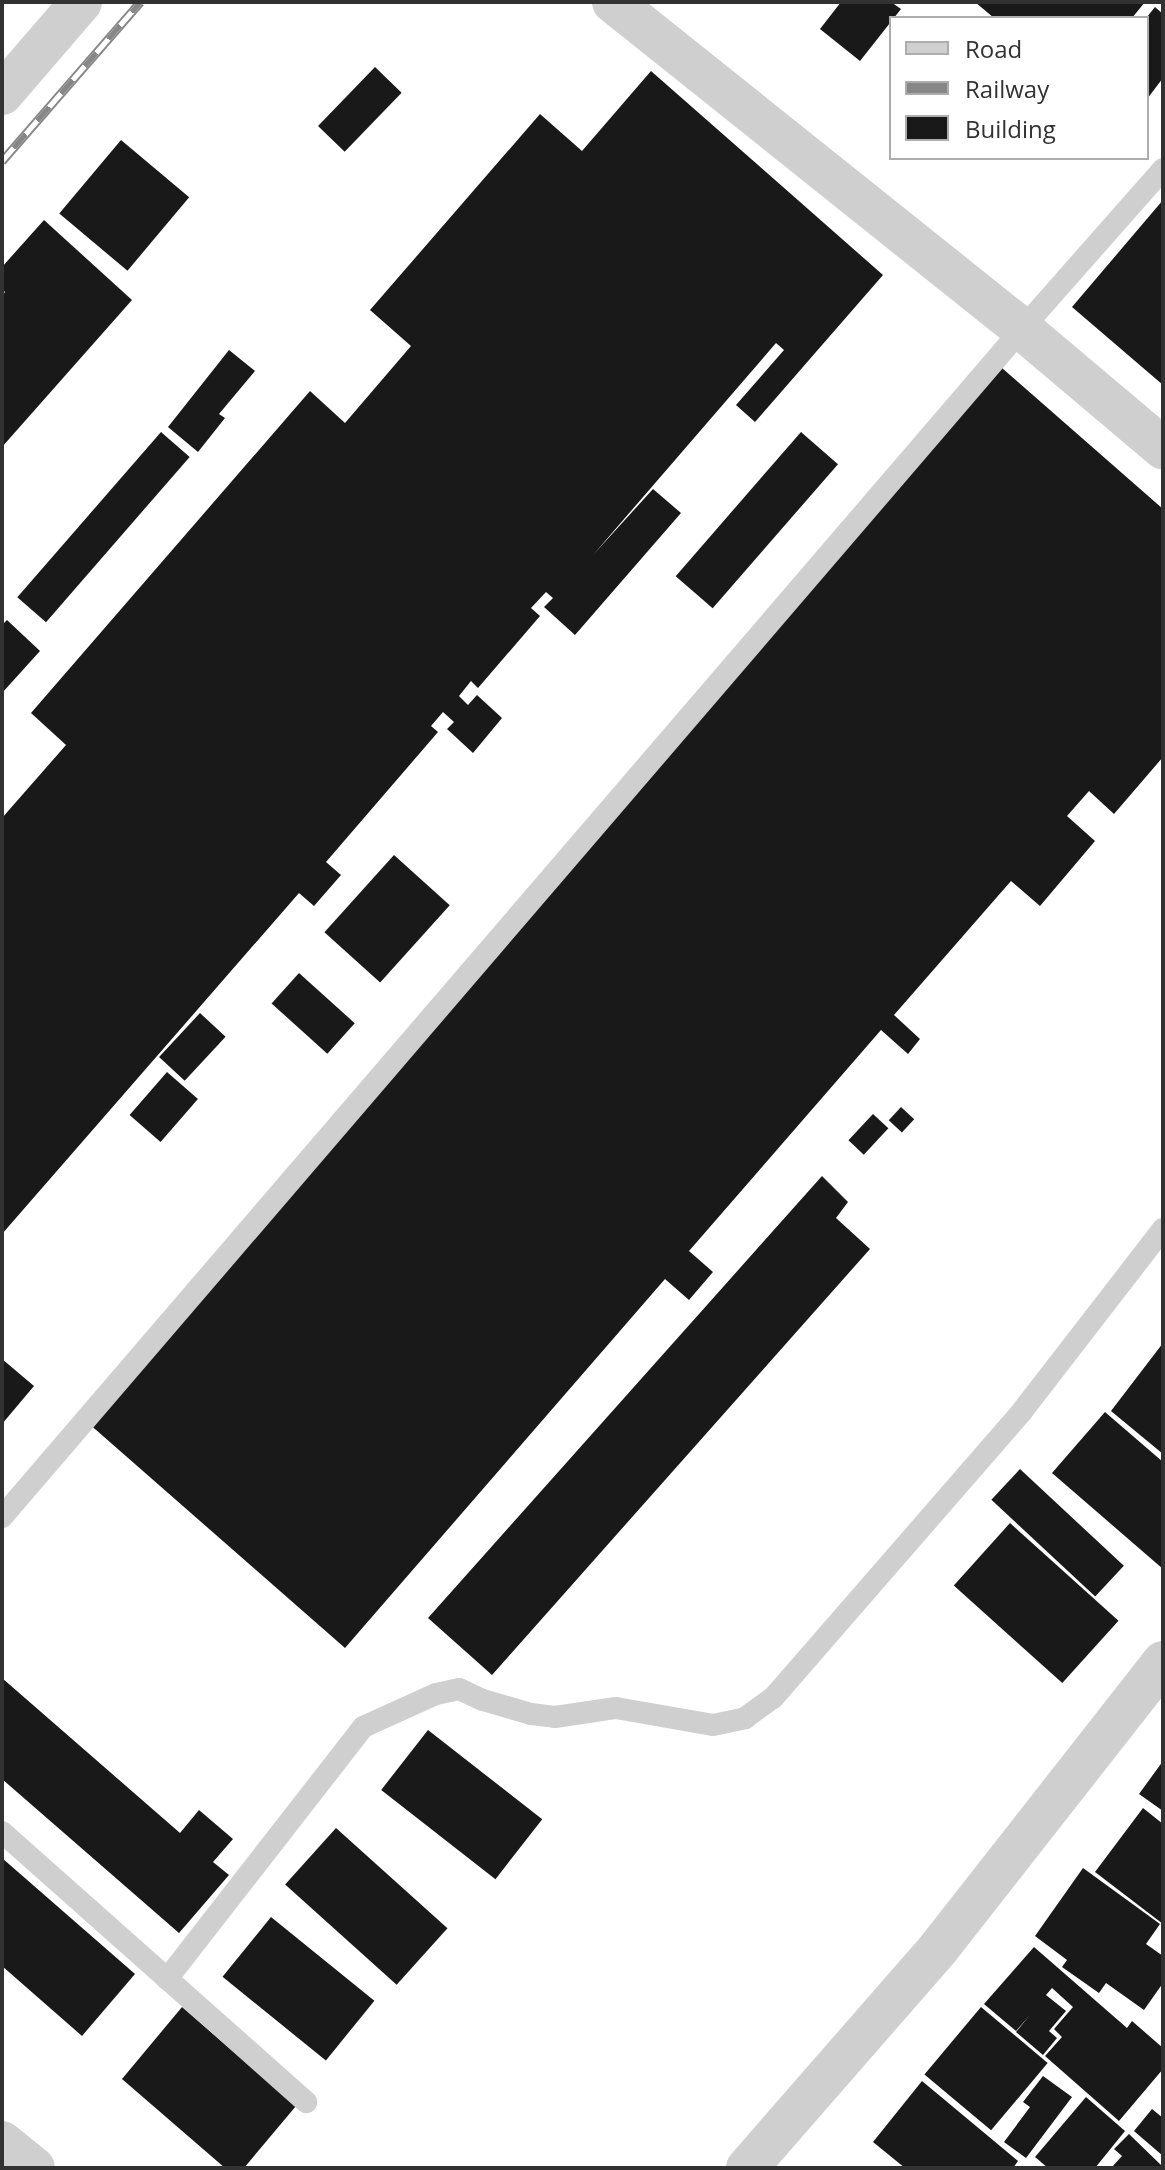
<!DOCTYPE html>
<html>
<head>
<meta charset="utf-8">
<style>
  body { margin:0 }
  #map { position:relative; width:1165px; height:2170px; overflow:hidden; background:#fff; font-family:"Open Sans",sans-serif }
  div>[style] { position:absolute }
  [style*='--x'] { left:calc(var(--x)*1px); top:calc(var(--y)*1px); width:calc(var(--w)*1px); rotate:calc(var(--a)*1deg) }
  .building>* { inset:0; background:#191919; transform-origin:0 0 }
  .lane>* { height:22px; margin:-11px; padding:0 11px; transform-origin:11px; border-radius:11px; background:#cfcfcf }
  .street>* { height:42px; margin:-21px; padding:0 21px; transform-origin:21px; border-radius:21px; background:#cfcfcf }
  .rail>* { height:9px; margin-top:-4.5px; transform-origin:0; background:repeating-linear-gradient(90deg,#fff 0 18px,#878787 0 36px); box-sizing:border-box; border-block:2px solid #878787 }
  span { translate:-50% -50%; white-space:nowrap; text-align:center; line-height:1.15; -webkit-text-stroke:8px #fff; paint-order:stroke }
  .frame { position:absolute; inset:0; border:4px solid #323232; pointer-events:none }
  .legend { position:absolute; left:889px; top:16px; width:260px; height:144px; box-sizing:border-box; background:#fff; border:2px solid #adadad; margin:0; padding:10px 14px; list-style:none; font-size:24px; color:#323232 }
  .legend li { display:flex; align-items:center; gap:16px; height:40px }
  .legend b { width:40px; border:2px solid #adadad }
</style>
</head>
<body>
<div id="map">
  <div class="building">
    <i style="clip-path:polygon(841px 2px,891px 2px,901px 9px,860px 61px,820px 29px)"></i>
    <i style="clip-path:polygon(975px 2px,1145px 2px,1132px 18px,994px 18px)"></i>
    <i style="clip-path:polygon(1155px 7px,1163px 14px,1163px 78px,1147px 99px,1147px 17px)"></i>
    <i style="left:375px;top:67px;width:37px;height:82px;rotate:44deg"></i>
    <i style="clip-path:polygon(651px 71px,883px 275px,755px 422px,736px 405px,784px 350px,776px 343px,593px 555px,653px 489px,681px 513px,575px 635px,544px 607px,553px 598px,546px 592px,531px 608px,540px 616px,478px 688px,471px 681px,459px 696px,468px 705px,477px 695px,502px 718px,473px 753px,447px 729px,454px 722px,443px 712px,431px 726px,438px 732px,326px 862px,341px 875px,314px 906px,299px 893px,2px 1234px,2px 818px,66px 745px,31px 713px,310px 391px,345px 423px,411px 346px,370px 310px,540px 114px,582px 151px)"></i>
    <i style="left:121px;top:140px;width:89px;height:96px;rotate:40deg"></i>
    <i style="clip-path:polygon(1163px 200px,1163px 385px,1072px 307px)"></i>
    <i style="clip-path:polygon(44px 220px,132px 300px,2px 447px,2px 296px,5px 292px,2px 289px,2px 267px)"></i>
    <i style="clip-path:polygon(229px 350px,255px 371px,219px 414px,225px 418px,198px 452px,168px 427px)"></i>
    <i style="clip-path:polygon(1002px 368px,1163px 509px,1163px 757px,1114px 814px,1089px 791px,1067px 816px,1095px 841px,1040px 906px,1011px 881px,894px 1015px,920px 1039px,908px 1054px,881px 1030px,689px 1251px,713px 1272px,689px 1300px,665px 1279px,345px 1648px,87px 1422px)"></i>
    <i style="left:161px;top:432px;width:38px;height:219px;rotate:41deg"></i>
    <i style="left:801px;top:432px;width:49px;height:191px;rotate:41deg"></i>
    <i style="clip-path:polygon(7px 620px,40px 651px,2px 693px,2px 625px)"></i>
    <i style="left:394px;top:855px;width:75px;height:104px;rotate:42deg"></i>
    <i style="left:299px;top:973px;width:75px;height:41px;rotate:42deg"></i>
    <i style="left:200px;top:1013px;width:35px;height:60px;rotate:43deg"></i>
    <i style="left:167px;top:1072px;width:41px;height:57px;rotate:41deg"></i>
    <i style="left:901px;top:1107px;width:18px;height:18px;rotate:43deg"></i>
    <i style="left:873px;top:1114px;width:21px;height:36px;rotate:43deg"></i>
    <i style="clip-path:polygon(822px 1176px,848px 1202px,836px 1218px,870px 1249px,492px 1675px,428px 1618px)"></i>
    <i style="clip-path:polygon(1163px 1343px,1163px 1454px,1111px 1411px)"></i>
    <i style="clip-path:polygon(2px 1359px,34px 1386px,2px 1424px)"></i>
    <i style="clip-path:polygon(1105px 1412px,1163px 1462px,1163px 1569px,1052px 1473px)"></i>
    <i style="left:1020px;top:1469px;width:142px;height:42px;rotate:43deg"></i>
    <i style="left:1010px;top:1523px;width:146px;height:84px;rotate:42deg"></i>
    <i style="clip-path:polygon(2px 1678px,180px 1833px,199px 1810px,233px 1839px,213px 1862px,229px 1875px,179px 1933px,2px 1779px)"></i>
    <i style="left:428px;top:1730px;width:145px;height:76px;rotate:38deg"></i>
    <i style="clip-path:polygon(1163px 1761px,1163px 1811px,1139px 1794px)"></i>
    <i style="clip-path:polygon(1143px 1808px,1163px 1824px,1163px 1924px,1095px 1872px)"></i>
    <i style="left:336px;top:1828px;width:150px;height:76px;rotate:42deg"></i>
    <i style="clip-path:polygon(2px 1858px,135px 1974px,82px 2036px,2px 1966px)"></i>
    <i style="clip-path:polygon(1083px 1868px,1160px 1924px,1146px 1944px,1163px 1956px,1163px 1983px,1144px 2010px,1106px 1983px,1099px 1993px,1062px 1967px,1067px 1960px,1035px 1936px)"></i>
    <i style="left:271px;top:1917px;width:133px;height:77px;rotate:39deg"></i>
    <i style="clip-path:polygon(1034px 1947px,1127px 2028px,1132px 2021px,1163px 2048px,1163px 2069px,1119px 2121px,1045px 2056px,1062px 2037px,1054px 2029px,1073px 2007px,1052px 1988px,1046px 1995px,1066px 2011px,1049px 2031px,1057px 2038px,1043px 2055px,1016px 2032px,1030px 2015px,1016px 2031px,984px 2004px)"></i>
    <i style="clip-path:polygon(182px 2007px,296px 2106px,244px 2168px,225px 2168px,122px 2079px)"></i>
    <i style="left:981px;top:2007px;width:87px;height:88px;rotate:40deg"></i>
    <i style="clip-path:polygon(1043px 2076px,1072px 2097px,1026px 2158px,1004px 2142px,1030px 2107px,1023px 2102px)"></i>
    <i style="clip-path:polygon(922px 2081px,1018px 2161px,1013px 2168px,905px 2168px,873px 2142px)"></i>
    <i style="clip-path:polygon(1086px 2097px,1125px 2131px,1095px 2168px,1048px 2168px,1035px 2157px)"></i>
    <i style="clip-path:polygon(1152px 2109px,1163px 2118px,1163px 2156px,1134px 2131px)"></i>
    <i style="clip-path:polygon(1129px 2134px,1163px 2167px,1163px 2168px,1111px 2168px,1122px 2156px,1114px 2149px)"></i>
  </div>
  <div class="lane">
    <i style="--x:2;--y:1517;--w:1566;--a:-49.35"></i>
    <i style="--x:1022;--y:329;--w:213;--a:-48.6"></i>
    <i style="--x:2;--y:1832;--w:407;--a:41.6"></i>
    <i style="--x:167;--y:1979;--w:319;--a:-52.1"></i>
    <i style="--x:363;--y:1727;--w:80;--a:-24.3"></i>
    <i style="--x:436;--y:1694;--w:24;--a:-12"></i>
    <i style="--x:459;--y:1689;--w:26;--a:25"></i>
    <i style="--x:483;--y:1700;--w:50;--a:16.3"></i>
    <i style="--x:531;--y:1714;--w:24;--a:7"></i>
    <i style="--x:555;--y:1717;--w:62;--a:-8.4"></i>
    <i style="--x:616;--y:1708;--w:98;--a:9.9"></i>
    <i style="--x:713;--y:1725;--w:33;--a:-12"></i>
    <i style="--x:745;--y:1718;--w:34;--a:-36"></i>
    <i style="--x:773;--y:1698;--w:381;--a:-49"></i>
    <i style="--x:1023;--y:1410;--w:229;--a:-52.3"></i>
  </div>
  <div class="street">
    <i style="--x:613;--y:2;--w:524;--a:38.64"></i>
    <i style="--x:1022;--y:329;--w:185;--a:40.2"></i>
    <i style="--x:2;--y:94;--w:121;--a:-49.3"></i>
    <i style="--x:2;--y:2142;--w:41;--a:39.1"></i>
    <i style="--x:747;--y:2168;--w:291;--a:-48.9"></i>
    <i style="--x:938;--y:1949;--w:365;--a:-51.9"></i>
  </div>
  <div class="rail">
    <i style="--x:2;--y:161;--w:211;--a:-49"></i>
  </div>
  <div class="frame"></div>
  <ul class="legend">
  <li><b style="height:10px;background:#cfcfcf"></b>Road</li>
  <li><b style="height:10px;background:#878787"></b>Railway</li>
  <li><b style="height:22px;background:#191919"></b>Building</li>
  </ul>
</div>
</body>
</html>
